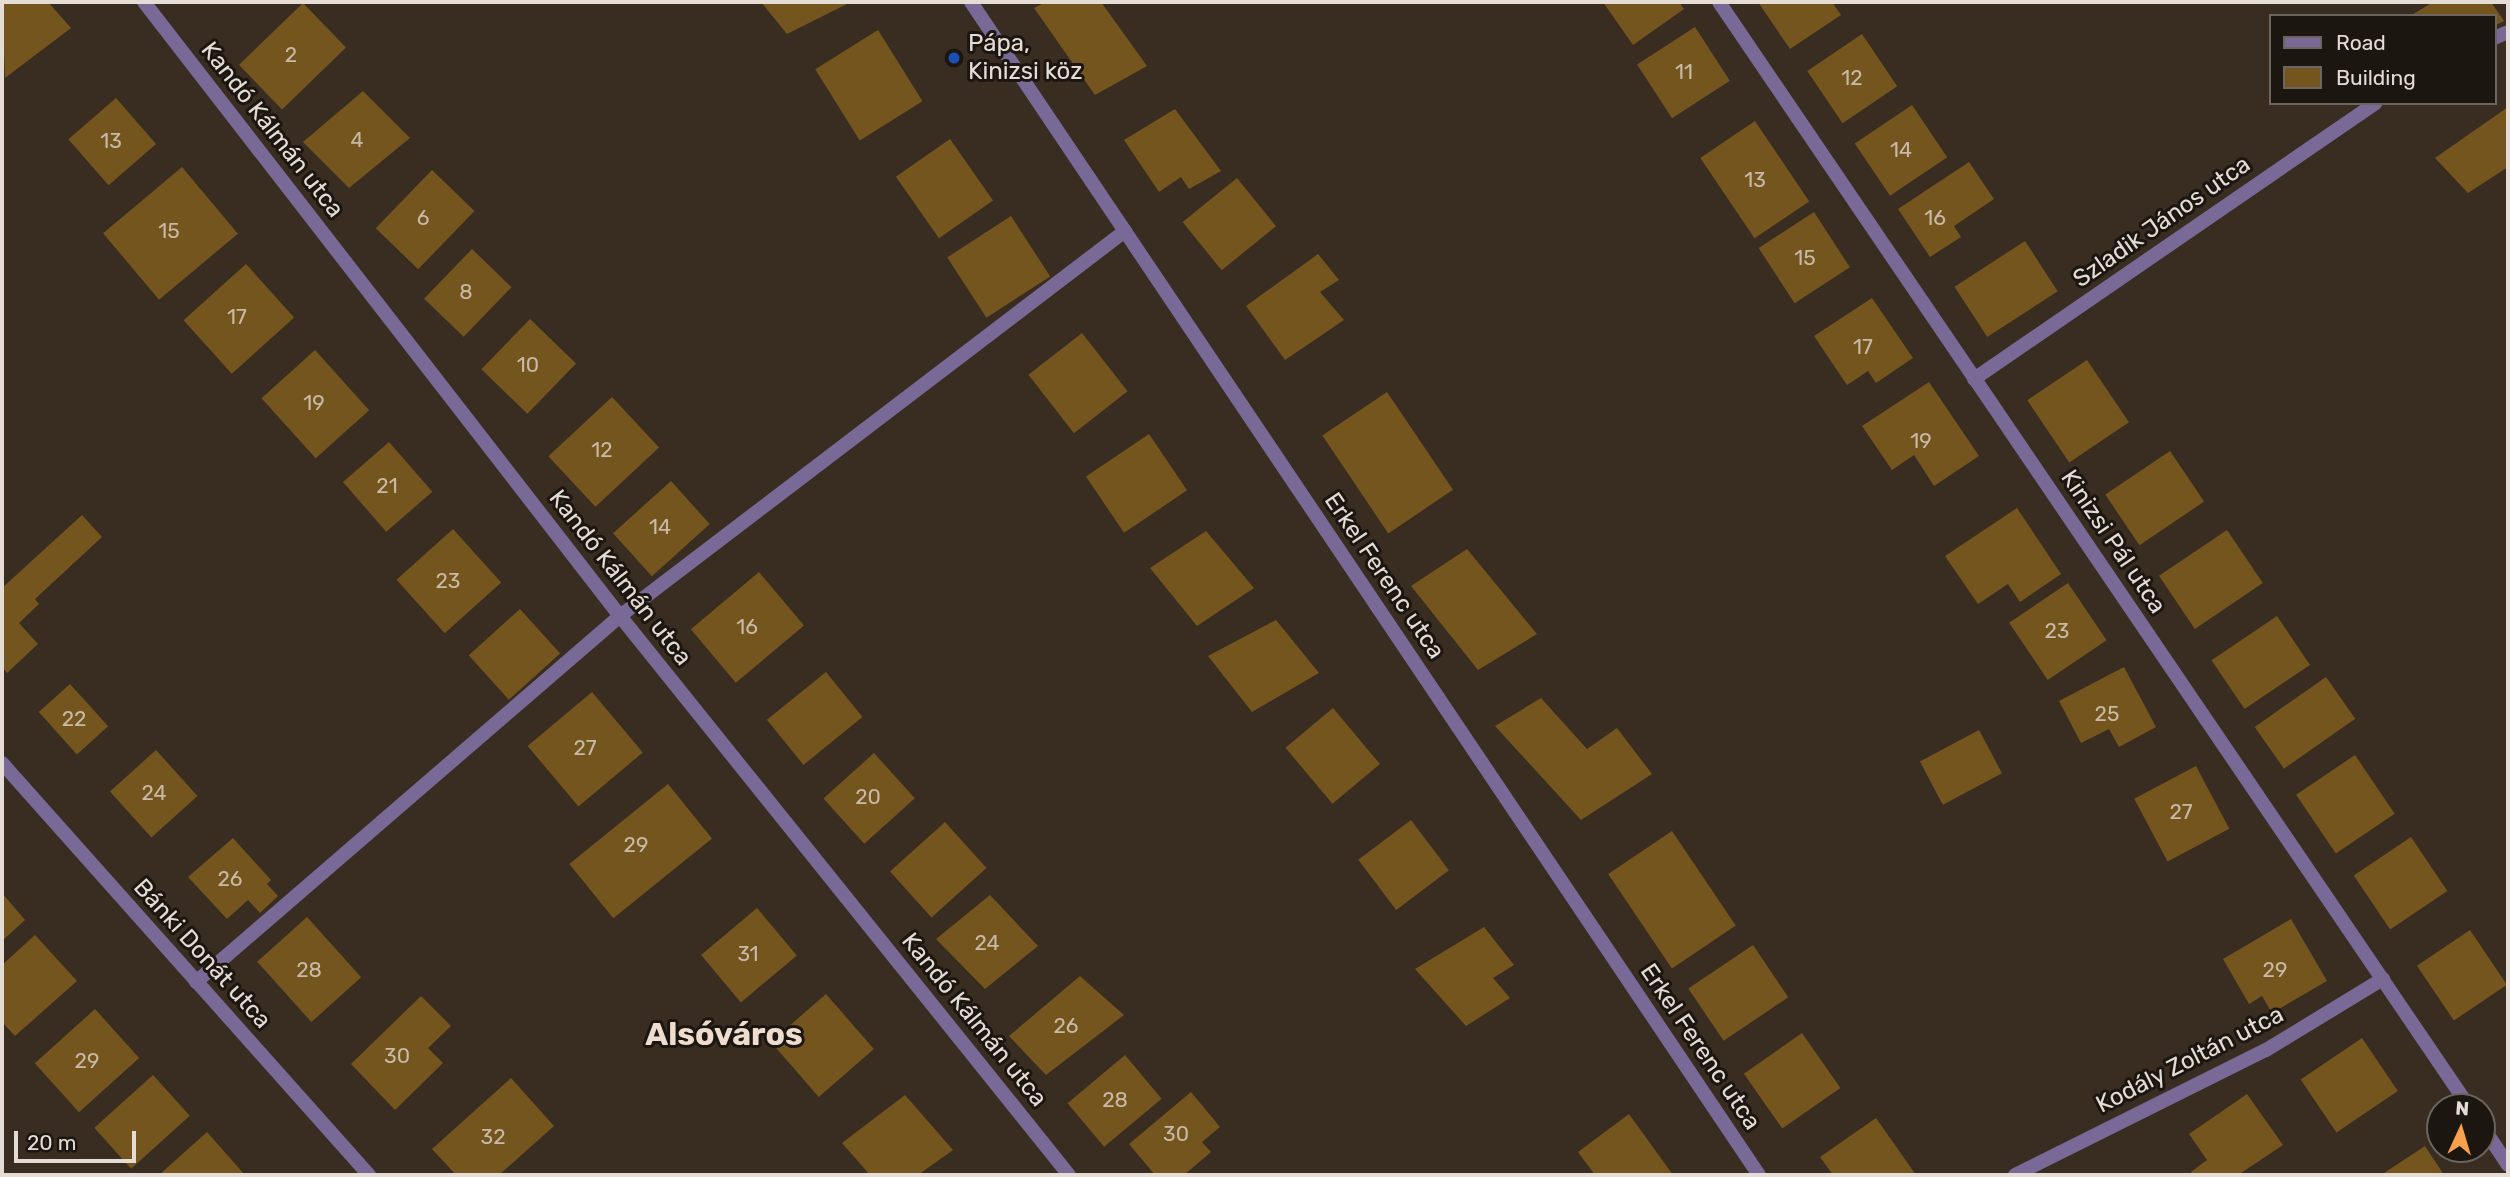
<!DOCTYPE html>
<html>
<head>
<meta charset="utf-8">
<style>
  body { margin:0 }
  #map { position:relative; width:2510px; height:1177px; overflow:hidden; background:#392c21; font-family:Rubik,sans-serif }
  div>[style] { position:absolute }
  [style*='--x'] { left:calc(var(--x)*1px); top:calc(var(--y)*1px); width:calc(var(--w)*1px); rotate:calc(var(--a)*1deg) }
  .building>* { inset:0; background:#74551e; transform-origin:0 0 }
  .service>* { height:14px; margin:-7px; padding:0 7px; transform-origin:7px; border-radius:7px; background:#796997 }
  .minor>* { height:14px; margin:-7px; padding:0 7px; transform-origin:7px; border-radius:7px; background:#796997 }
  .dots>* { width:19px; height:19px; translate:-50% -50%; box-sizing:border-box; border:4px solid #1c1611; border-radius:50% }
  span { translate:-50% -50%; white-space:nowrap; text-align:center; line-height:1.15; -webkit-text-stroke:6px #1c1611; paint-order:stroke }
  .number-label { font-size:21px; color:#c9baa7 }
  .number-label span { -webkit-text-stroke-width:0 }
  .poi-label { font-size:24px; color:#e5dcd5 }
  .left { translate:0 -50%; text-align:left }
  .street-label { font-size:24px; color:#e5dcd5 }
  .district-label { font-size:32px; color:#eeddcf; font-weight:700 }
  .frame { position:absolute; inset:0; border:4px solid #e5dcd5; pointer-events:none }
  .legend { position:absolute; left:2269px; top:14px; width:228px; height:91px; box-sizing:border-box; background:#1c1611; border:2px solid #6c655f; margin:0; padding:9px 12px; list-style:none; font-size:21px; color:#e5dcd5 }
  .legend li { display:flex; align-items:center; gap:14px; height:35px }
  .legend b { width:35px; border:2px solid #6c655f }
  .north { position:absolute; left:2426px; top:1093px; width:70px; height:70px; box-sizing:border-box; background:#1c1611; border:2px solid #6c655f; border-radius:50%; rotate:4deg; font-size:19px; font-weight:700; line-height:28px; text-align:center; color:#e5dcd5 }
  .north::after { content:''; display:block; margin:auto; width:24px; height:32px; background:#f9a04c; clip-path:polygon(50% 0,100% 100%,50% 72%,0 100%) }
  .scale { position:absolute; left:14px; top:1131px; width:122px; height:32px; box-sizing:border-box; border:4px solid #e5dcd5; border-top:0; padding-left:9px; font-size:21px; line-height:24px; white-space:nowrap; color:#e5dcd5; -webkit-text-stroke:5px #1c1611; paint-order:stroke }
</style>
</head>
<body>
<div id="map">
  <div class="building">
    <i style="clip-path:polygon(2px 2px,48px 2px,71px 28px,5px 78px)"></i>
    <i style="clip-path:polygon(761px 2px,851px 2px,787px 34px)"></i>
    <i style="clip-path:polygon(1046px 2px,1101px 2px,1147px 66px,1095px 95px,1034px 8px)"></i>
    <i style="clip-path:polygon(1603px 2px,1679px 2px,1684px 9px,1633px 45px)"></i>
    <i style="clip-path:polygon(1758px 2px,1832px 2px,1841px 15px,1790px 49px)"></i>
    <i style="clip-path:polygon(2433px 2px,2491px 2px,2504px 21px,2494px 26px,2494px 16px,2410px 16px)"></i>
    <i style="left:303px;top:3px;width:62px;height:89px;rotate:46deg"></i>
    <i style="left:1695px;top:27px;width:64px;height:69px;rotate:57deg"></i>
    <i style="left:878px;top:30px;width:84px;height:74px;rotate:58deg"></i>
    <i style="left:1862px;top:34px;width:63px;height:66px;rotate:56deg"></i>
    <i style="clip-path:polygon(363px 91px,410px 138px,349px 188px,303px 142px)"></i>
    <i style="left:116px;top:98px;width:61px;height:63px;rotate:49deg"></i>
    <i style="left:1912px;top:105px;width:63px;height:69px;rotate:56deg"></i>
    <i style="clip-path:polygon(2508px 107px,2508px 167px,2468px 193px,2435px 158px)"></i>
    <i style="clip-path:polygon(1175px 109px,1221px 171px,1189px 189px,1181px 177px,1159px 192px,1124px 140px)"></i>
    <i style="left:1755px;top:121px;width:97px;height:66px;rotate:56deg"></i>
    <i style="left:950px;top:139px;width:75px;height:66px;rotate:55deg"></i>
    <i style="clip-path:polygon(1969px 162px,1994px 199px,1954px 226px,1961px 237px,1930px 257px,1898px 209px)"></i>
    <i style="left:182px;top:167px;width:87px;height:103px;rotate:50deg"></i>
    <i style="left:432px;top:170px;width:59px;height:81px;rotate:44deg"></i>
    <i style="left:1237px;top:178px;width:62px;height:70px;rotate:51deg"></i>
    <i style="left:1814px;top:212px;width:66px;height:66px;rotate:57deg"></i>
    <i style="left:1011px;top:216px;width:72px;height:76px;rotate:57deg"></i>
    <i style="left:2025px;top:241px;width:60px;height:84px;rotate:57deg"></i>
    <i style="left:472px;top:249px;width:55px;height:69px;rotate:44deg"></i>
    <i style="clip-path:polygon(1318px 254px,1339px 280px,1320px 292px,1344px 320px,1285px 360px,1246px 306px)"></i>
    <i style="left:246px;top:264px;width:72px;height:84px;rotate:48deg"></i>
    <i style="clip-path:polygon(1872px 298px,1913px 358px,1876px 383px,1868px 371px,1847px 385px,1814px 336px)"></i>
    <i style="left:530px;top:319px;width:64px;height:70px;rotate:44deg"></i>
    <i style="left:1082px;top:333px;width:74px;height:68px;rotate:52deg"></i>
    <i style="left:315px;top:350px;width:81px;height:72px;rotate:48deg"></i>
    <i style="left:2087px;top:360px;width:75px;height:72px;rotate:56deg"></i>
    <i style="clip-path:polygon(1929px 382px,1979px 456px,1934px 486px,1914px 455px,1892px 470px,1862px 426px)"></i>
    <i style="left:1387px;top:392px;width:118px;height:78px;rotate:56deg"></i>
    <i style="left:612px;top:397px;width:69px;height:87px;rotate:47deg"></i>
    <i style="left:1149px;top:434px;width:68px;height:76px;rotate:56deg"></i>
    <i style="left:389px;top:442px;width:66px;height:61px;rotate:49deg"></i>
    <i style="left:2170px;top:451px;width:61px;height:78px;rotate:56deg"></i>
    <i style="left:671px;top:481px;width:58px;height:78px;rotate:48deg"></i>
    <i style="clip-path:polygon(2017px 508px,2061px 574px,2020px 602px,2008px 584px,1978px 604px,1945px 556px)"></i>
    <i style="clip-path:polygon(82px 515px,102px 537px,35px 599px,39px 604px,19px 623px,38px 644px,7px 673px,2px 667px,2px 588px)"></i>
    <i style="left:453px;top:529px;width:72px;height:76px;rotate:48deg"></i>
    <i style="left:2227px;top:530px;width:64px;height:82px;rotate:56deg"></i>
    <i style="clip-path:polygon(1206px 531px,1254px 588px,1197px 626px,1150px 568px)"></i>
    <i style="clip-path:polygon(1467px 549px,1537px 634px,1478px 670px,1411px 586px)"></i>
    <i style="left:759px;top:572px;width:70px;height:89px;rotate:50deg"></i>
    <i style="left:2068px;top:583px;width:69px;height:71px;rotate:56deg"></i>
    <i style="left:520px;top:609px;width:60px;height:69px;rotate:48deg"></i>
    <i style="left:2277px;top:616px;width:59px;height:79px;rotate:56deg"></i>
    <i style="clip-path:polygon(1276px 620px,1319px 673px,1252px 712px,1208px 656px)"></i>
    <i style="clip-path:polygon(2124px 667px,2156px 727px,2119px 747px,2109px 729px,2081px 743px,2059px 701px)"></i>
    <i style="left:826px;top:672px;width:58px;height:76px;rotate:51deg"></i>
    <i style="left:2326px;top:677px;width:51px;height:87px;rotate:55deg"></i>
    <i style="left:70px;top:684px;width:57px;height:42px;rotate:48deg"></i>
    <i style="left:592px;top:692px;width:79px;height:84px;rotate:50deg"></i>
    <i style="clip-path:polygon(1541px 698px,1587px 749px,1617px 728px,1652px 774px,1581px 820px,1495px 726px)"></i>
    <i style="left:1333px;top:708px;width:73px;height:62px;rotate:50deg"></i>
    <i style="left:1979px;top:730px;width:49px;height:67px;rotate:62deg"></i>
    <i style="left:156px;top:750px;width:62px;height:62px;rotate:48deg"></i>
    <i style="left:874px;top:753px;width:61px;height:68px;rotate:48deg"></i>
    <i style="left:2355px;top:755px;width:71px;height:71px;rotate:56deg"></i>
    <i style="left:2196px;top:766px;width:71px;height:70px;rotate:62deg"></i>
    <i style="left:668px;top:784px;width:70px;height:127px;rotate:51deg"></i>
    <i style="left:1411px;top:820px;width:63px;height:66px;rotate:53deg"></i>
    <i style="left:945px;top:822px;width:62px;height:74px;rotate:48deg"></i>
    <i style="left:1672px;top:831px;width:114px;height:77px;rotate:56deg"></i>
    <i style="left:2411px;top:837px;width:65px;height:69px;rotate:56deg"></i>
    <i style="clip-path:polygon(233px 838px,271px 880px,267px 884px,278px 896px,260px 913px,248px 900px,227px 919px,188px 877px)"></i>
    <i style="clip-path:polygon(2px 893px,25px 920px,2px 941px)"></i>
    <i style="clip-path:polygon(990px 895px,1038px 946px,985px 989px,936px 939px)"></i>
    <i style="left:757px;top:908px;width:62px;height:73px;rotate:50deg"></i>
    <i style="left:307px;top:917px;width:81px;height:67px;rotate:48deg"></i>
    <i style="clip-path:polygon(2291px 919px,2327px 981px,2272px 1013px,2262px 996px,2249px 1004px,2223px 959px)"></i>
    <i style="clip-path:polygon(1484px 927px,1514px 965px,1493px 978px,1510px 998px,1466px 1026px,1415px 969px)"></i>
    <i style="left:2470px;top:930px;width:66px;height:64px;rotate:56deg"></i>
    <i style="clip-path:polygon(35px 935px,77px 981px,15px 1036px,2px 1022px,2px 965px)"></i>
    <i style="left:1753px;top:945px;width:63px;height:78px;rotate:56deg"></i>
    <i style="clip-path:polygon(1080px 976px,1124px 1015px,1046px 1075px,1009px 1036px)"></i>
    <i style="left:826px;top:994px;width:73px;height:73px;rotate:49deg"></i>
    <i style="clip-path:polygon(421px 996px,451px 1026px,428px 1048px,443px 1063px,395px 1110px,351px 1064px)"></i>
    <i style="left:95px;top:1009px;width:66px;height:81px;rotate:48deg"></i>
    <i style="left:1802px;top:1033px;width:67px;height:71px;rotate:55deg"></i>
    <i style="left:2362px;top:1038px;width:64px;height:74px;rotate:56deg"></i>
    <i style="left:1125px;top:1055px;width:57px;height:75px;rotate:50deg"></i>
    <i style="left:153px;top:1075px;width:55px;height:79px;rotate:48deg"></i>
    <i style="clip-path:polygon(511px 1078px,554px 1126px,499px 1175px,456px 1175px,432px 1149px)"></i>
    <i style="clip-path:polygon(1191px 1092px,1220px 1127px,1202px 1142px,1211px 1152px,1184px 1175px,1155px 1175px,1129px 1144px)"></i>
    <i style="clip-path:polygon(2247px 1094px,2283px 1145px,2238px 1175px,2193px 1175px,2191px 1172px,2207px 1160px,2189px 1134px)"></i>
    <i style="clip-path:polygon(905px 1095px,953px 1150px,918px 1175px,870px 1175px,842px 1143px)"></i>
    <i style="clip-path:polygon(1629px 1114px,1673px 1175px,1595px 1175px,1578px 1152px)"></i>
    <i style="clip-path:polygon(1876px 1118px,1916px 1175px,1833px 1175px,1820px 1157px)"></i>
    <i style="clip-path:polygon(207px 1132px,245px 1175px,159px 1175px)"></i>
    <i style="clip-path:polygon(2425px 1146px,2444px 1175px,2381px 1175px)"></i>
  </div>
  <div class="service">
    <i style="--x:196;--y:982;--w:560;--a:-40.8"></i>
    <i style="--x:620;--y:616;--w:635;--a:-37.32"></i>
  </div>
  <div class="minor">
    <i style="--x:144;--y:2;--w:777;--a:52.22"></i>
    <i style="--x:620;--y:616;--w:717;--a:51.23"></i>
    <i style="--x:971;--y:2;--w:1413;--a:56.11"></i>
    <i style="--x:1719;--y:2;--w:1335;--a:55.83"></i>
    <i style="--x:2494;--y:38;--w:15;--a:-23"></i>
    <i style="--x:1974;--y:379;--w:487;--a:-34.5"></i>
    <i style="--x:2;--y:763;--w:552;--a:48.31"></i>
    <i style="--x:2482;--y:1126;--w:47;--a:56.3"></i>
    <i style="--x:2015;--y:1175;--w:280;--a:-26.5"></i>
    <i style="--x:2266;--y:1050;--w:137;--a:-31.3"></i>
  </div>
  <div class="dots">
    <i style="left:954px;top:58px;background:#1a4fb4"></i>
  </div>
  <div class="number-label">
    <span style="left:291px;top:55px">2</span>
    <span style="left:1684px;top:72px">11</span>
    <span style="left:1852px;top:78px">12</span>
    <span style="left:357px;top:140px">4</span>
    <span style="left:111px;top:141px">13</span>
    <span style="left:1901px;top:150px">14</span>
    <span style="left:1755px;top:180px">13</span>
    <span style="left:423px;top:218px">6</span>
    <span style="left:1935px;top:218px">16</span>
    <span style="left:169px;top:231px">15</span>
    <span style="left:1805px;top:258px">15</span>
    <span style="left:466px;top:292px">8</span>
    <span style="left:237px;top:317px">17</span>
    <span style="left:1863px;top:347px">17</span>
    <span style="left:528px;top:365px">10</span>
    <span style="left:314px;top:403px">19</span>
    <span style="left:1921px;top:441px">19</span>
    <span style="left:602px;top:450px">12</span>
    <span style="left:387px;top:486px">21</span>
    <span style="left:660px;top:527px">14</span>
    <span style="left:448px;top:581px">23</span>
    <span style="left:747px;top:627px">16</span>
    <span style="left:2057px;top:631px">23</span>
    <span style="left:2107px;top:714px">25</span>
    <span style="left:74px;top:719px">22</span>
    <span style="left:585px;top:748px">27</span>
    <span style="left:154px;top:793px">24</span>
    <span style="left:868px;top:797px">20</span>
    <span style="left:2181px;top:812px">27</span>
    <span style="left:636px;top:845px">29</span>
    <span style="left:230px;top:879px">26</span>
    <span style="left:987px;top:943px">24</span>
    <span style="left:748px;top:954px">31</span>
    <span style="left:309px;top:970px">28</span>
    <span style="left:2275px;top:970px">29</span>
    <span style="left:1066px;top:1026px">26</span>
    <span style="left:397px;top:1056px">30</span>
    <span style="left:87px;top:1061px">29</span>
    <span style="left:1115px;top:1100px">28</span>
    <span style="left:1176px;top:1134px">30</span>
    <span style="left:493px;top:1137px">32</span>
  </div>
  <div class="poi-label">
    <span class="left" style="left:968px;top:58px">Pápa,<br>Kinizsi köz</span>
  </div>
  <div class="street-label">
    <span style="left:272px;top:130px;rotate:52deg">Kandó Kálmán utca</span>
    <span style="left:2162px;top:222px;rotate:-35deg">Szladik János utca</span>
    <span style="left:2113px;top:542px;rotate:56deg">Kinizsi Pál utca</span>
    <span style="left:1384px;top:576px;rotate:56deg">Erkel Ferenc utca</span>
    <span style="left:620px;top:578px;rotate:52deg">Kandó Kálmán utca</span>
    <span style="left:202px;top:954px;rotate:48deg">Bánki Donát utca</span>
    <span style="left:974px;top:1020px;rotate:51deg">Kandó Kálmán utca</span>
    <span style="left:1700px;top:1047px;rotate:56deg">Erkel Ferenc utca</span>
    <span style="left:2190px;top:1060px;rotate:-27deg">Kodály Zoltán utca</span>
  </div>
  <div class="district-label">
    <span style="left:724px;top:1034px">Alsóváros</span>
  </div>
  <div class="frame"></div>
  <ul class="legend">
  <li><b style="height:9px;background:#796997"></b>Road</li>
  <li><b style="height:19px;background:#74551e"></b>Building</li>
  </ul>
  <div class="north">N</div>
  <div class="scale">20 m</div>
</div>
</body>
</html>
